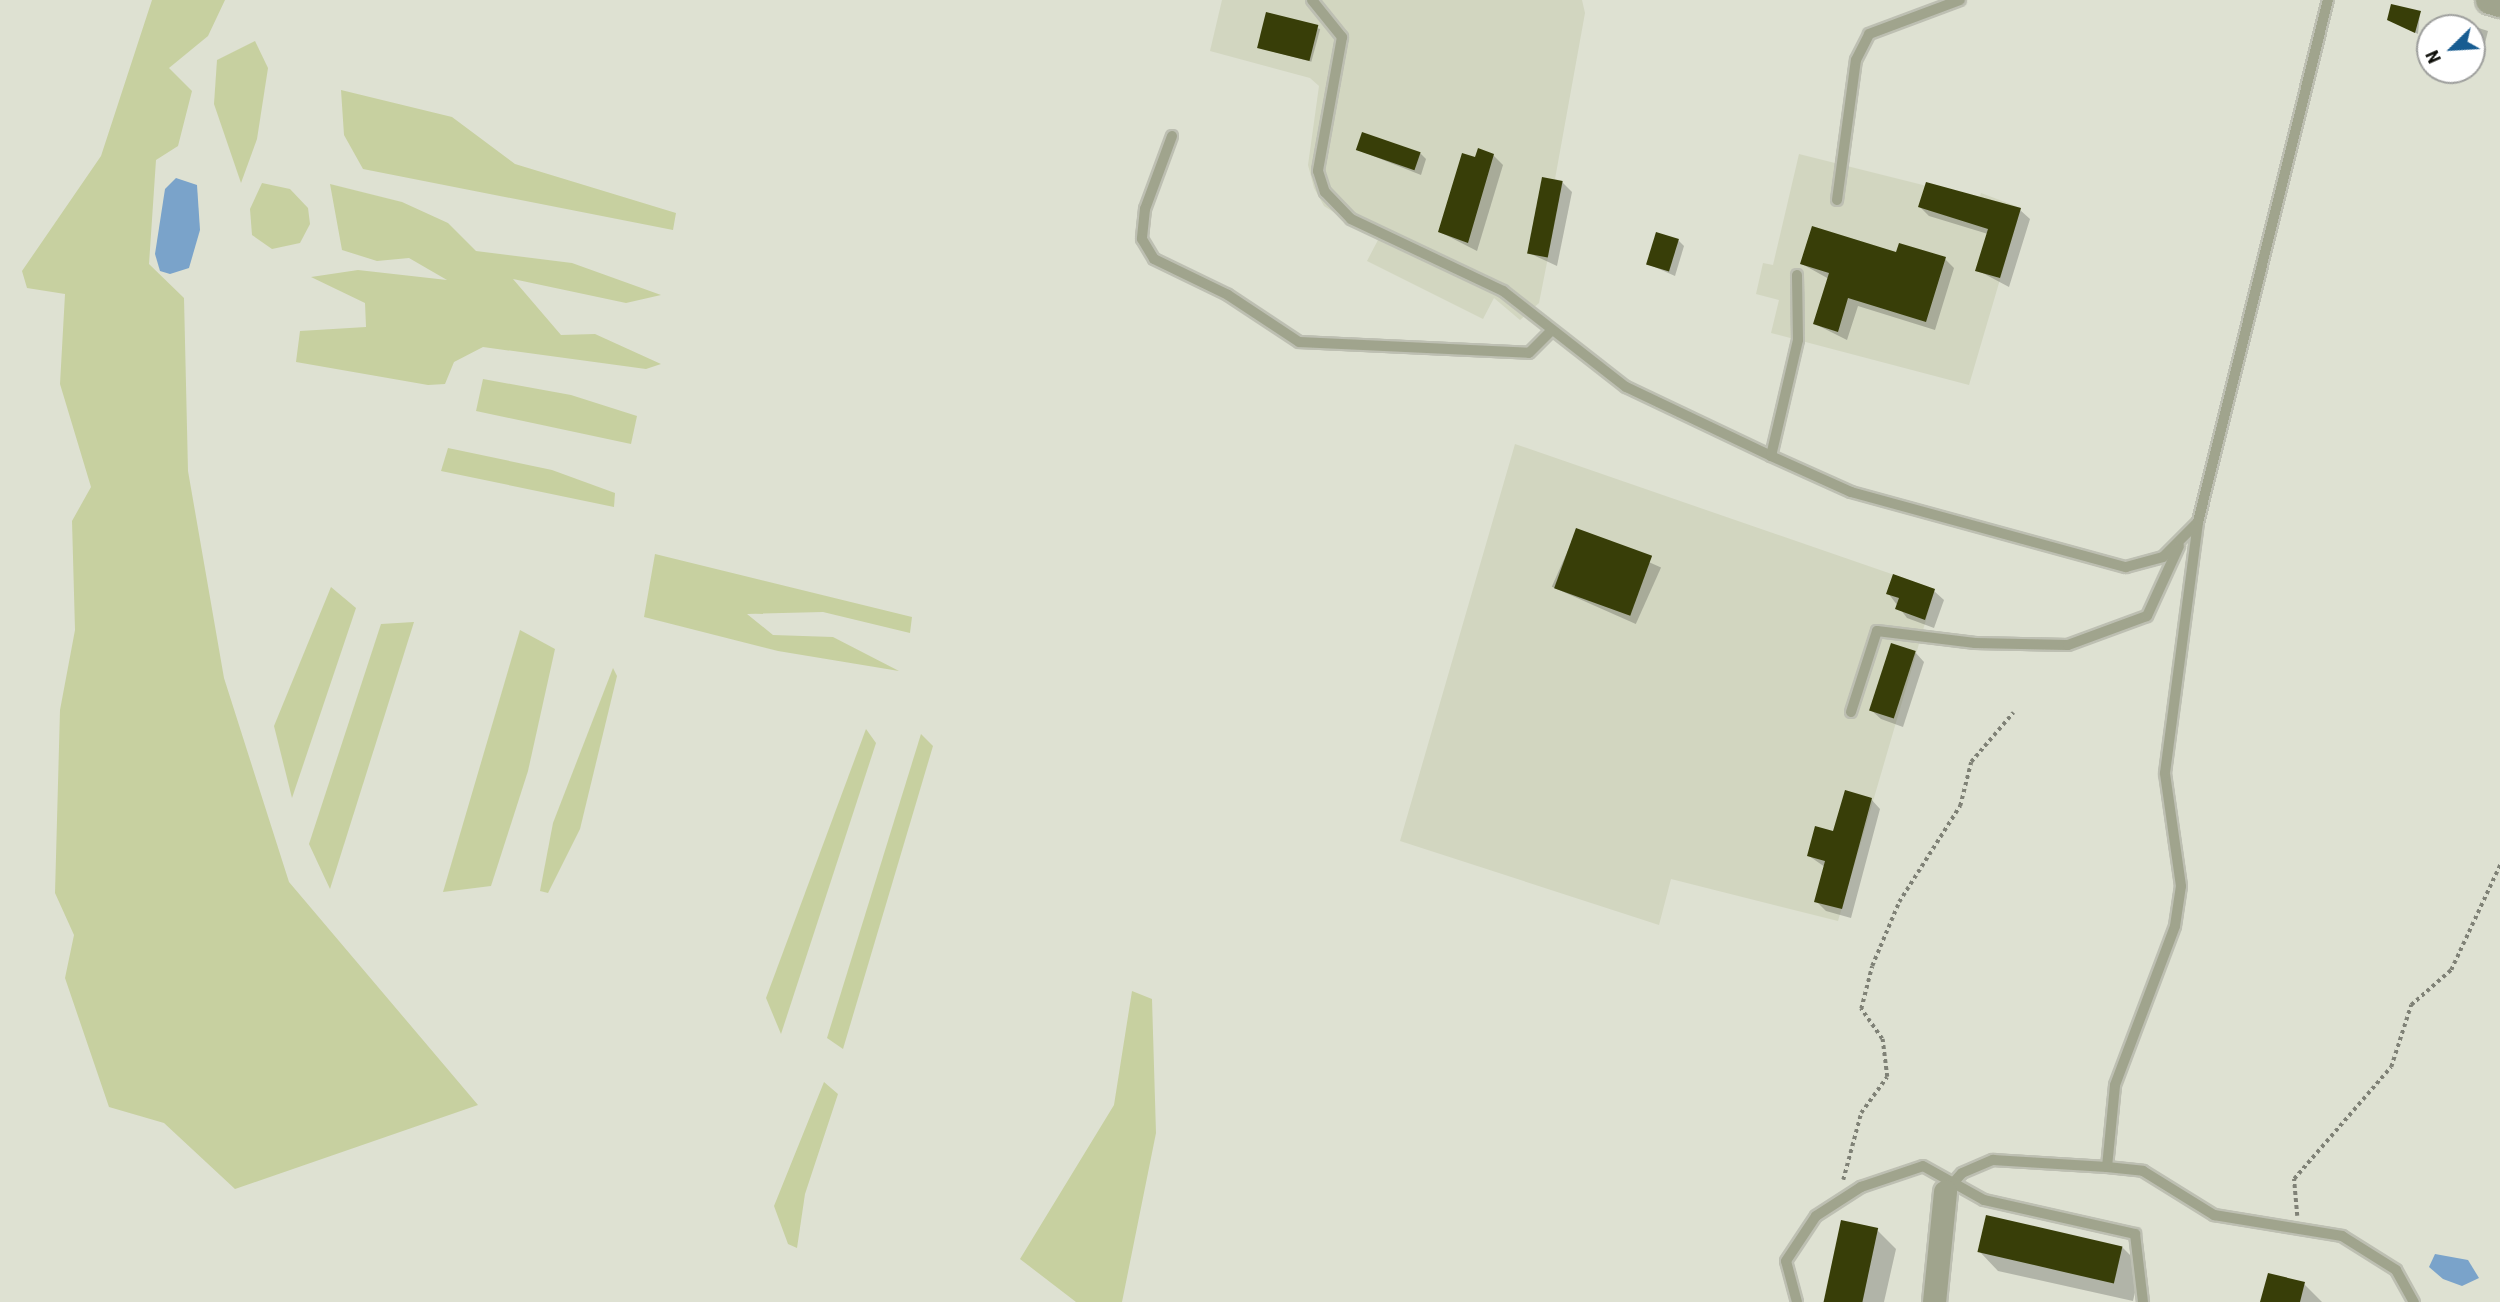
<!DOCTYPE html>
<html>
<head>
<meta charset="utf-8">
<style>
  body { margin:0 }
  #map { position:relative; width:2500px; height:1302px; overflow:hidden; background:#dee1d2; font-family:"Roboto Condensed",sans-serif }
  div>[style] { position:absolute }
  [style*='--x'] { left:calc(var(--x)*1px); top:calc(var(--y)*1px); width:calc(var(--w)*1px); rotate:calc(var(--a)*1deg) }
  .built>* { inset:0; background:#d2d6c0 }
  .green>* { inset:0; background:#c7d0a0 }
  .water>* { inset:0; background:#7aa3ca }
  .shadow>* { inset:0; background:#0003; transform-origin:0 0 }
  .building>* { inset:0; background:#383e08; transform-origin:0 0 }
  .path>* { height:3.5px; margin-top:-1.75px; transform-origin:0; background:repeating-linear-gradient(90deg,#7f8176 0 3.5px,transparent 0 7px) }
  .roads { filter:drop-shadow(2px 0 #bdbfb2) drop-shadow(-2px 0 #bdbfb2) drop-shadow(0 2px #bdbfb2) drop-shadow(0 -2px #bdbfb2) }
  .service>* { height:10px; margin:-5px; padding:0 5px; transform-origin:5px; border-radius:5px; background:#a0a48d }
  .minor>* { height:23px; margin:-11.5px; padding:0 11.5px; transform-origin:11.5px; border-radius:11.5px; background:#a0a48d }
  .tertiary>* { height:28px; margin:-14px; padding:0 14px; transform-origin:14px; border-radius:14px; background:#a0a48d }
  span { translate:-50% -50%; white-space:nowrap; text-align:center; line-height:1.15; -webkit-text-stroke:7px #fff; paint-order:stroke }
  .north { position:absolute; left:2416px; top:14px; width:70px; height:70px; box-sizing:border-box; background:#fff; border:2px solid #9e9f9d; border-radius:50%; rotate:246deg; font-size:19px; font-weight:700; line-height:28px; text-align:center; color:#0d0e09 }
  .north::after { content:''; display:block; margin:auto; width:24px; height:32px; background:#175c91; clip-path:polygon(50% 0,100% 100%,50% 72%,0 100%) }
</style>
</head>
<body>
<div id="map">
  <div class="built">
    <i style="clip-path:polygon(1222px 0,1582px 0,1585px 13px,1555px 179px,1563px 181px,1539px 303px,1520px 320px,1494px 298px,1483px 319px,1367px 261px,1378px 240px,1324px 206px,1314px 188px,1308px 165px,1319px 86px,1310px 78px,1210px 51px)"></i>
    <i style="clip-path:polygon(1799px 154px,1979px 199px,1981px 193px,2021px 208px,1969px 385px,1771px 333px,1779px 300px,1756px 294px,1763px 263px,1773px 265px)"></i>
    <i style="clip-path:polygon(1515px 444px,1935px 589px,1838px 921px,1671px 879px,1659px 925px,1400px 841px)"></i>
  </div>
  <div class="green">
    <i style="clip-path:polygon(152px 0,225px 0,208px 36px,169px 68px,192px 91px,178px 146px,156px 160px,149px 264px,184px 298px,188px 471px,224px 678px,289px 882px,478px 1105px,235px 1189px,164px 1123px,109px 1107px,65px 978px,74px 935px,55px 893px,60px 710px,75px 630px,72px 521px,91px 487px,60px 384px,65px 294px,27px 288px,22px 271px,101px 156px)"></i>
    <i style="clip-path:polygon(255px 41px,268px 68px,257px 139px,241px 183px,214px 104px,217px 60px)"></i>
    <i style="clip-path:polygon(341px 90px,452px 117px,515px 164px,676px 213px,673px 230px,363px 169px,344px 135px)"></i>
    <i style="clip-path:polygon(262px 183px,290px 189px,308px 208px,310px 224px,300px 243px,272px 249px,252px 235px,250px 209px)"></i>
    <i style="clip-path:polygon(330px 184px,402px 202px,448px 223px,476px 251px,572px 263px,661px 295px,626px 303px,513px 279px,561px 335px,595px 334px,661px 364px,646px 369px,483px 347px,454px 362px,445px 384px,428px 385px,296px 362px,300px 331px,366px 327px,365px 303px,311px 277px,358px 270px,447px 280px,409px 258px,377px 261px,342px 250px)"></i>
    <i style="clip-path:polygon(483px 379px,571px 395px,637px 416px,631px 444px,476px 411px)"></i>
    <i style="clip-path:polygon(448px 448px,552px 470px,615px 493px,614px 507px,441px 471px)"></i>
    <i style="clip-path:polygon(655px 554px,912px 617px,910px 633px,823px 612px,747px 614px,773px 635px,833px 637px,899px 671px,778px 651px,644px 617px)"></i>
    <i style="clip-path:polygon(331px 587px,356px 608px,292px 798px,274px 726px)"></i>
    <i style="clip-path:polygon(414px 622px,330px 889px,309px 844px,381px 624px)"></i>
    <i style="clip-path:polygon(520px 630px,555px 649px,528px 771px,491px 886px,443px 892px)"></i>
    <i style="clip-path:polygon(613px 668px,617px 676px,580px 829px,548px 893px,540px 891px,553px 823px)"></i>
    <i style="clip-path:polygon(866px 729px,876px 743px,781px 1034px,766px 998px)"></i>
    <i style="clip-path:polygon(921px 734px,933px 746px,843px 1049px,827px 1038px)"></i>
    <i style="clip-path:polygon(1132px 991px,1152px 999px,1156px 1133px,1122px 1302px,1076px 1302px,1020px 1259px,1114px 1105px)"></i>
    <i style="clip-path:polygon(824px 1082px,838px 1094px,805px 1194px,797px 1248px,788px 1244px,774px 1206px)"></i>
  </div>
  <div class="water">
    <i style="clip-path:polygon(176px 178px,197px 185px,200px 230px,189px 268px,170px 274px,160px 271px,155px 254px,165px 189px)"></i>
    <i style="clip-path:polygon(2435px 1254px,2468px 1260px,2479px 1278px,2462px 1286px,2443px 1279px,2429px 1267px)"></i>
  </div>
  <div class="shadow">
    <i style="clip-path:polygon(2420px 12px,2418px 34px,2389px 20px)"></i>
    <i style="left:1268px;top:15px;width:54px;height:34px;rotate:15deg"></i>
    <i style="clip-path:polygon(2460px 22px,2488px 31px,2483px 51px,2472px 48px,2472px 28px,2458px 28px)"></i>
    <i style="clip-path:polygon(1358px 150px,1420px 153px,1426px 159px,1421px 175px)"></i>
    <i style="clip-path:polygon(1493px 155px,1503px 165px,1477px 251px,1440px 232px,1476px 159px)"></i>
    <i style="clip-path:polygon(1562px 182px,1572px 192px,1557px 266px,1529px 253px)"></i>
    <i style="clip-path:polygon(1927px 184px,2020px 210px,2030px 219px,2009px 287px,1977px 270px,1988px 234px,1929px 216px,1920px 207px)"></i>
    <i style="clip-path:polygon(1678px 240px,1684px 246px,1675px 276px,1648px 264px)"></i>
    <i style="clip-path:polygon(1898px 255px,1945px 259px,1954px 268px,1935px 330px,1858px 306px,1847px 340px,1815px 324px,1829px 279px,1802px 264px)"></i>
    <i style="left:1577px;top:530px;width:92px;height:62px;rotate:24deg"></i>
    <i style="clip-path:polygon(1934px 591px,1944px 600px,1934px 628px,1907px 618px,1888px 593px)"></i>
    <i style="clip-path:polygon(1915px 652px,1924px 662px,1903px 727px,1881px 719px,1871px 710px)"></i>
    <i style="clip-path:polygon(1871px 799px,1880px 809px,1851px 918px,1826px 911px,1816px 901px,1825px 867px,1809px 856px)"></i>
    <i style="clip-path:polygon(1877px 1230px,1896px 1249px,1884px 1302px,1825px 1302px)"></i>
    <i style="clip-path:polygon(2122px 1247px,2141px 1266px,2133px 1301px,1998px 1271px,1980px 1252px)"></i>
    <i style="clip-path:polygon(2304px 1284px,2322px 1302px,2262px 1302px)"></i>
  </div>
  <div class="building">
    <i style="clip-path:polygon(2391px 4px,2421px 11px,2415px 33px,2387px 20px)"></i>
    <i style="left:1266px;top:12px;width:54px;height:37px;rotate:14deg"></i>
    <i style="left:1362px;top:132px;width:62px;height:19px;rotate:19deg"></i>
    <i style="clip-path:polygon(1478px 148px,1494px 154px,1468px 243px,1438px 232px,1462px 153px,1475px 157px)"></i>
    <i style="left:1542px;top:177px;width:21px;height:78px;rotate:11deg"></i>
    <i style="clip-path:polygon(1926px 182px,2021px 208px,2000px 278px,1975px 271px,1988px 229px,1918px 207px)"></i>
    <i style="clip-path:polygon(1812px 226px,1896px 252px,1899px 243px,1946px 257px,1926px 322px,1848px 298px,1838px 332px,1813px 324px,1829px 273px,1800px 264px)"></i>
    <i style="left:1656px;top:232px;width:24px;height:34px;rotate:17deg"></i>
    <i style="left:1576px;top:528px;width:81px;height:64px;rotate:20deg"></i>
    <i style="clip-path:polygon(1893px 574px,1935px 589px,1925px 620px,1895px 609px,1899px 598px,1886px 594px)"></i>
    <i style="left:1891px;top:643px;width:26px;height:71px;rotate:18deg"></i>
    <i style="clip-path:polygon(1845px 790px,1872px 798px,1842px 909px,1814px 902px,1825px 861px,1807px 856px,1815px 826px,1833px 831px)"></i>
    <i style="left:1986px;top:1215px;width:140px;height:38px;rotate:13deg"></i>
    <i style="left:1841px;top:1220px;width:38px;height:84px;rotate:12deg"></i>
    <i style="clip-path:polygon(2268px 1273px,2305px 1282px,2300px 1302px,2260px 1302px)"></i>
  </div>
  <div class="path">
    <i style="--x:1843;--y:1180;--w:69;--a:-75"></i>
    <i style="--x:1861;--y:1113;--w:44;--a:-54.2"></i>
    <i style="--x:1887;--y:1077;--w:38;--a:-97"></i>
    <i style="--x:1882;--y:1039;--w:37;--a:-125"></i>
    <i style="--x:1861;--y:1009;--w:44;--a:-75.7"></i>
    <i style="--x:1872;--y:966;--w:69;--a:-67.1"></i>
    <i style="--x:1899;--y:902;--w:114;--a:-57.6"></i>
    <i style="--x:1960;--y:806;--w:45;--a:-76"></i>
    <i style="--x:1971;--y:762;--w:65;--a:-49.4"></i>
    <i style="--x:2297;--y:1216;--w:37;--a:-95"></i>
    <i style="--x:2294;--y:1179;--w:148;--a:-49.1"></i>
    <i style="--x:2391;--y:1067;--w:65;--a:-72.1"></i>
    <i style="--x:2411;--y:1005;--w:53;--a:-41.2"></i>
    <i style="--x:2451;--y:970;--w:116;--a:-65"></i>
  </div>
  <div class="roads">
    <div class="service">
      <i style="--x:1312;--y:0;--w:48;--a:51"></i>
      <i style="--x:1342;--y:37;--w:136;--a:100.2"></i>
      <i style="--x:1318;--y:171;--w:22;--a:72"></i>
      <i style="--x:1325;--y:192;--w:37;--a:46"></i>
      <i style="--x:1351;--y:219;--w:168;--a:25.3"></i>
      <i style="--x:1503;--y:291;--w:156;--a:38"></i>
      <i style="--x:1626;--y:387;--w:161;--a:25.4"></i>
      <i style="--x:1771;--y:456;--w:88;--a:24.2"></i>
      <i style="--x:1851;--y:492;--w:285;--a:15.3"></i>
      <i style="--x:2126;--y:567;--w:38;--a:-15"></i>
      <i style="--x:2163;--y:557;--w:49;--a:-45"></i>
      <i style="--x:2198;--y:522;--w:538;--a:-76.02"></i>
      <i style="--x:1172;--y:136;--w:78;--a:110.3"></i>
      <i style="--x:1145;--y:209;--w:30;--a:96"></i>
      <i style="--x:1142;--y:239;--w:23;--a:59"></i>
      <i style="--x:1154;--y:259;--w:82;--a:25.9"></i>
      <i style="--x:1228;--y:295;--w:85;--a:33.5"></i>
      <i style="--x:1299;--y:342;--w:230;--a:2.7"></i>
      <i style="--x:1529;--y:353;--w:30;--a:-45"></i>
      <i style="--x:1837;--y:200;--w:141;--a:-82.3"></i>
      <i style="--x:1856;--y:60;--w:29;--a:-63"></i>
      <i style="--x:1869;--y:34;--w:97;--a:-20.5"></i>
      <i style="--x:1771;--y:456;--w:119;--a:-76.9"></i>
      <i style="--x:1798;--y:340;--w:65;--a:-90.9"></i>
      <i style="--x:1851;--y:712;--w:85;--a:-72.2"></i>
      <i style="--x:1877;--y:631;--w:99;--a:7"></i>
      <i style="--x:1975;--y:643;--w:93;--a:1.2"></i>
      <i style="--x:2068;--y:645;--w:84;--a:-20.2"></i>
      <i style="--x:2147;--y:616;--w:77;--a:-65.4"></i>
      <i style="--x:2107;--y:1167;--w:36;--a:6"></i>
      <i style="--x:2143;--y:1171;--w:84;--a:31.8"></i>
      <i style="--x:2214;--y:1215;--w:130;--a:9.3"></i>
      <i style="--x:2342;--y:1236;--w:64;--a:32.2"></i>
      <i style="--x:2396;--y:1270;--w:37;--a:61"></i>
      <i style="--x:1945;--y:1192;--w:25;--a:-48"></i>
      <i style="--x:1962;--y:1173;--w:34;--a:-23"></i>
      <i style="--x:1993;--y:1160;--w:114;--a:3.5"></i>
      <i style="--x:2107;--y:1167;--w:82;--a:-84.4"></i>
      <i style="--x:2115;--y:1085;--w:170;--a:-69.3"></i>
      <i style="--x:2175;--y:926;--w:40;--a:-81.5"></i>
      <i style="--x:2181;--y:886;--w:114;--a:-98.1"></i>
      <i style="--x:2165;--y:773;--w:253;--a:-82.5"></i>
      <i style="--x:1797;--y:1302;--w:42;--a:-105"></i>
      <i style="--x:1786;--y:1261;--w:54;--a:-56.3"></i>
      <i style="--x:1816;--y:1216;--w:54;--a:-32.8"></i>
      <i style="--x:1861;--y:1187;--w:65;--a:-18.7"></i>
      <i style="--x:1923;--y:1166;--w:70;--a:29.1"></i>
      <i style="--x:1984;--y:1200;--w:155;--a:12.7"></i>
      <i style="--x:2135;--y:1234;--w:68;--a:83.3"></i>
    </div>
    <div class="minor">
      <i style="--x:1934;--y:1302;--w:111;--a:-84.3"></i>
    </div>
    <div class="tertiary">
      <i style="--x:2490;--y:0;--w:10;--a:17"></i>
    </div>
  </div>
  <div class="north">N</div>
</div>
</body>
</html>
